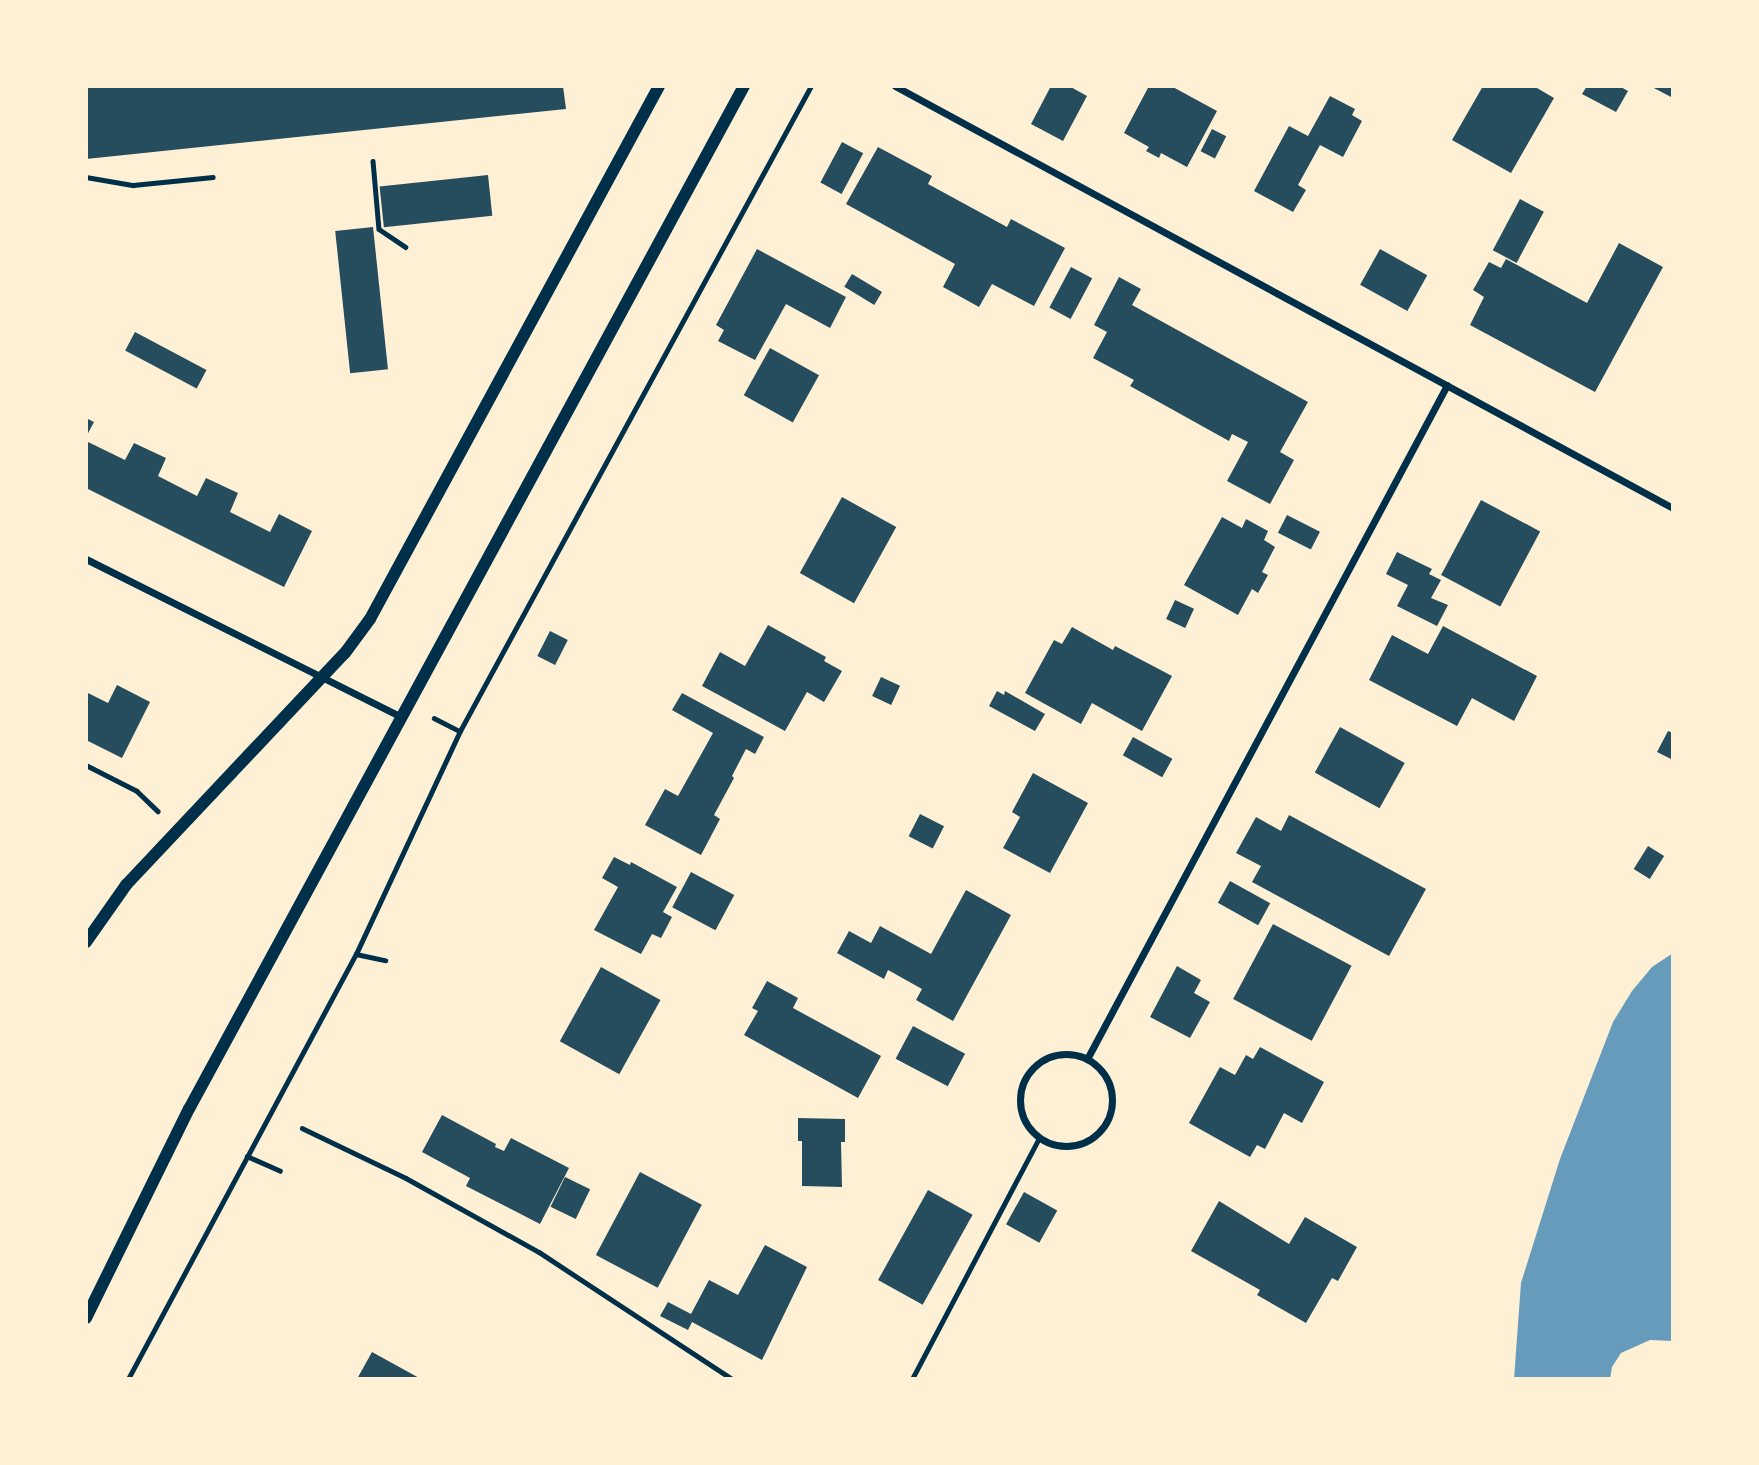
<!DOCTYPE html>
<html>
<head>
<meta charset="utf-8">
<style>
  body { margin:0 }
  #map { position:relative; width:1759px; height:1465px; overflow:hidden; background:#fdf0d5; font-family:"Public Sans",sans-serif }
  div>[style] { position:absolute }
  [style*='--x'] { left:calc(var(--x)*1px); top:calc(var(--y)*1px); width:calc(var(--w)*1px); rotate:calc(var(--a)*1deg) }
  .water>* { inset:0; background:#669bbc }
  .building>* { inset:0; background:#264d5e; transform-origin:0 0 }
  .path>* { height:4.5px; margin:-2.25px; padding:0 2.25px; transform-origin:2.25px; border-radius:2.25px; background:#003049 }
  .minor>* { height:7px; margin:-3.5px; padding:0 3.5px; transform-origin:3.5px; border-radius:3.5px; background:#003049 }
  .minor>.ring { margin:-3.5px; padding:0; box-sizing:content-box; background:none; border:7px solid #003049; border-radius:50% }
  .tertiary>* { height:12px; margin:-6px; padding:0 6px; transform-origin:6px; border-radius:6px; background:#003049 }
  span { translate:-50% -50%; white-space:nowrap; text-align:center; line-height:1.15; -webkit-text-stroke:5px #fdf0d5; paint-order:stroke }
  .frame { position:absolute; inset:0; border:88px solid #fdf0d5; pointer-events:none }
</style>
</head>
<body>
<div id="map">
  <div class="water">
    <i style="clip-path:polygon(1673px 953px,1673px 1341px,1650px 1340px,1621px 1353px,1612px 1367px,1610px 1379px,1514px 1379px,1521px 1283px,1560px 1159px,1613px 1022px,1632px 991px,1652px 967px)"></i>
  </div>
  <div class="building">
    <i style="clip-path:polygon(86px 86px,563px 86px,566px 109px,86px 159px)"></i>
    <i style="clip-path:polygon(1051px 86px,1069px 86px,1087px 96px,1063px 141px,1031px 124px)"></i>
    <i style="clip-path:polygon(1149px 86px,1171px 86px,1217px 111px,1187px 167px,1161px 153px,1159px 158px,1146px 151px,1149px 147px,1124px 133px)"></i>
    <i style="clip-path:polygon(1483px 86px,1539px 86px,1537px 88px,1554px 98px,1511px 173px,1452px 140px)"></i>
    <i style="clip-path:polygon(1587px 86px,1619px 86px,1628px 91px,1616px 112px,1582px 94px)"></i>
    <i style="clip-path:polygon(1650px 86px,1673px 86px,1673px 98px)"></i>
    <i style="clip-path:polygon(1330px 96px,1355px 109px,1352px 115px,1362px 121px,1343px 157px,1320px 145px,1298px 185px,1306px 190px,1293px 212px,1254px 191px,1289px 126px,1308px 136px)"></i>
    <i style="left:1212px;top:129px;width:16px;height:25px;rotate:27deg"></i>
    <i style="left:842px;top:142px;width:24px;height:46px;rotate:28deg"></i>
    <i style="clip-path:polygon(878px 147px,932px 176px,928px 184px,1007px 227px,1011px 219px,1065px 248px,1034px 306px,992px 284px,979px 307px,943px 287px,955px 264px,846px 204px)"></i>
    <i style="left:488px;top:175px;width:41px;height:109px;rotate:84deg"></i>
    <i style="left:1520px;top:199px;width:27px;height:58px;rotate:28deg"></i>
    <i style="left:373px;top:227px;width:143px;height:38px;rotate:84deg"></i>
    <i style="clip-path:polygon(1619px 243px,1663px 267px,1595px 392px,1470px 325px,1484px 297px,1473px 290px,1489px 262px,1501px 268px,1506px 259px,1587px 303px)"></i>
    <i style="clip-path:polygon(757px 249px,846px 297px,830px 328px,786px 304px,755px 360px,718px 341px,724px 330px,716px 325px)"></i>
    <i style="left:1380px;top:249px;width:54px;height:41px;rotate:29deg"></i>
    <i style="left:1071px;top:267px;width:24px;height:46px;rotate:28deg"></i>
    <i style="left:852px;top:274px;width:35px;height:15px;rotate:31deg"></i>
    <i style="clip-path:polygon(1119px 277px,1141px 289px,1132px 305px,1308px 402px,1280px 452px,1294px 460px,1270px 504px,1227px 481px,1248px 442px,1232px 434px,1229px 441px,1130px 386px,1134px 380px,1093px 358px,1107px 332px,1094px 325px)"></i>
    <i style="left:135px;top:332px;width:81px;height:21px;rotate:28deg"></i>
    <i style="left:770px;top:348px;width:56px;height:54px;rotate:29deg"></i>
    <i style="clip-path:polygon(86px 418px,94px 422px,86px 437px)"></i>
    <i style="clip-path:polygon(86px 441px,125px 460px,134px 443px,166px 458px,158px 476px,197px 496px,206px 478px,238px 493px,230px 512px,270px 532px,279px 514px,312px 531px,284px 587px,86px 488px)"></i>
    <i style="left:842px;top:497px;width:62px;height:87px;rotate:29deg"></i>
    <i style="left:1481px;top:500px;width:67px;height:85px;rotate:28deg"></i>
    <i style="left:1287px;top:515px;width:37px;height:20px;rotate:27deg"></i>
    <i style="clip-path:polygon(1222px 517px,1242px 528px,1246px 519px,1268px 531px,1264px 540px,1275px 547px,1262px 572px,1268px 575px,1258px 593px,1252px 589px,1238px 615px,1184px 585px)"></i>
    <i style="clip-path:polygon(1397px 552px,1432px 569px,1429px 574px,1441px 580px,1431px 598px,1448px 605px,1437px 626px,1397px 606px,1408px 585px,1386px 574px)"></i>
    <i style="left:1175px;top:600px;width:21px;height:21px;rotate:25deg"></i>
    <i style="clip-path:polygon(768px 625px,826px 657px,824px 661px,842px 671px,824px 702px,807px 692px,785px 731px,702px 686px,720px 652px,745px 666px)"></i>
    <i style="clip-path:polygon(1443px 626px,1537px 676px,1514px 721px,1472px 698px,1457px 726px,1369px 680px,1392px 635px,1428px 654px)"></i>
    <i style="clip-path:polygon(1072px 627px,1113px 650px,1115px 646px,1172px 676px,1142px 731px,1092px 703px,1081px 724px,1025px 693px,1054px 640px,1062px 644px)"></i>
    <i style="left:550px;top:631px;width:20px;height:28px;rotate:27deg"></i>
    <i style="left:881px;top:677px;width:21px;height:21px;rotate:25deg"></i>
    <i style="clip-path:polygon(117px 685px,150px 702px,122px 758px,86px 740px,86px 692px,108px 703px)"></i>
    <i style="clip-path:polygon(997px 691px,1004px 695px,1005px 691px,1045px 714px,1035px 731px,989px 706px)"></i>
    <i style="clip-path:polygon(682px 693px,764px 737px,755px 754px,746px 749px,732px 776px,734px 778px,714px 815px,720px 819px,701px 855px,645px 825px,665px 789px,678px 796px,713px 733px,672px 710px)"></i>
    <i style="left:1340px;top:727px;width:74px;height:52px;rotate:29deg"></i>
    <i style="clip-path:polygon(1668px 731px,1673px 733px,1673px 760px,1657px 752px)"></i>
    <i style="left:1133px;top:737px;width:45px;height:21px;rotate:29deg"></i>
    <i style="clip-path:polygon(1033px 773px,1088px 803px,1050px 873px,1003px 848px,1020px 817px,1012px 812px)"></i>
    <i style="left:920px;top:814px;width:27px;height:25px;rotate:27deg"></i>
    <i style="clip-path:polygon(1289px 815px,1426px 889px,1389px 956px,1252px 882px,1261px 866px,1236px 853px,1256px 817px,1281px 831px)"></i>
    <i style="left:1648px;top:846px;width:19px;height:27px;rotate:32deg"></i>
    <i style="clip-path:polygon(614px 857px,630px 865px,631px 862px,677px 887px,663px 912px,672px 917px,661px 938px,652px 934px,641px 954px,594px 930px,618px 887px,602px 878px)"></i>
    <i style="left:691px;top:872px;width:49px;height:40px;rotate:28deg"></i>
    <i style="left:1230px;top:881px;width:46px;height:25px;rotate:29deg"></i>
    <i style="clip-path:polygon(966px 890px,1011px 915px,953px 1021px,916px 1000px,922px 989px,888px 970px,884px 979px,837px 953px,849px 931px,871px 943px,880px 926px,931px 954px)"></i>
    <i style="left:1273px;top:924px;width:89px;height:85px;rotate:28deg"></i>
    <i style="clip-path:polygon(1177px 966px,1201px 980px,1194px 993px,1210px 1002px,1190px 1038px,1150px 1017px)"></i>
    <i style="left:601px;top:967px;width:68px;height:85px;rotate:29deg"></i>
    <i style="clip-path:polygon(767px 981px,798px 998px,793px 1008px,881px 1056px,858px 1098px,744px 1035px,758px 1011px,752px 1008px)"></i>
    <i style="left:913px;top:1026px;width:59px;height:37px;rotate:28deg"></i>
    <i style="clip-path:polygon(1260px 1047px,1324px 1082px,1302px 1123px,1284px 1113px,1265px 1149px,1257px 1145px,1250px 1157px,1189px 1123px,1220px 1067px,1235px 1075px,1246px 1055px,1253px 1059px)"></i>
    <i style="clip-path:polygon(442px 1115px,496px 1144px,495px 1147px,504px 1151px,511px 1138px,569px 1168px,540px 1224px,466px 1186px,470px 1178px,422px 1152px)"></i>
    <i style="clip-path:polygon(798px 1118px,845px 1119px,845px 1142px,841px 1142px,842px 1187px,802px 1186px,802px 1141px,798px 1141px)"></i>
    <i style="left:640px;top:1172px;width:70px;height:94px;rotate:28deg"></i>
    <i style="left:565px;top:1177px;width:28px;height:33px;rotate:26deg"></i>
    <i style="left:928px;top:1190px;width:51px;height:103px;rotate:29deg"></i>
    <i style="left:1024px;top:1192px;width:38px;height:37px;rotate:29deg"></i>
    <i style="clip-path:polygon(1219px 1201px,1289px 1244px,1305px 1217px,1357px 1247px,1338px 1281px,1332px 1278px,1306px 1323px,1257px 1295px,1260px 1290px,1191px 1251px)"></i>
    <i style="clip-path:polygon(765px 1245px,807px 1267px,762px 1360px,692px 1322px,688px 1330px,660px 1316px,668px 1302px,691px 1314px,709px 1280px,738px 1295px)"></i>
    <i style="clip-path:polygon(372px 1352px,421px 1379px,357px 1379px)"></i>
  </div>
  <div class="path">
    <i style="--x:373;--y:161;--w:68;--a:85"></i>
    <i style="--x:379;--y:229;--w:32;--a:34"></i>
    <i style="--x:86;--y:177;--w:48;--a:9.7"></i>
    <i style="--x:133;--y:185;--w:80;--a:-5.7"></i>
    <i style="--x:434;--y:718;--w:29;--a:27"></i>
    <i style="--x:86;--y:765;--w:57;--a:27"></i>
    <i style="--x:137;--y:791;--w:29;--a:44"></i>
    <i style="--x:356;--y:954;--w:30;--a:12"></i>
    <i style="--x:302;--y:1128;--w:115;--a:25.7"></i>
    <i style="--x:406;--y:1178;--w:152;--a:29.1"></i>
    <i style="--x:539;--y:1252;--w:231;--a:33.3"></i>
    <i style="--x:247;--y:1156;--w:36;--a:24"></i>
    <i style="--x:128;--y:1379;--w:482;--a:-61.8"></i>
    <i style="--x:356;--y:954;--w:246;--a:-65"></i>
    <i style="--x:460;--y:731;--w:734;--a:-61.45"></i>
    <i style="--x:912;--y:1379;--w:272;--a:-62.2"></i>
  </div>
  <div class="minor">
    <i style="--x:895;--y:86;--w:885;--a:28.48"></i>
    <i style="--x:86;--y:559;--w:352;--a:26.6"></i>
    <i class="ring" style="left:1020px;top:1054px;width:85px;height:85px"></i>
    <i style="--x:1087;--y:1059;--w:764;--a:-61.89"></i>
  </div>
  <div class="tertiary">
    <i style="--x:86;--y:942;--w:70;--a:-54.9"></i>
    <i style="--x:126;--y:885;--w:319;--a:-46.7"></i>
    <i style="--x:345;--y:653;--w:42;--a:-53.7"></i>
    <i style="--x:370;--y:619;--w:606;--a:-61.53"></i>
    <i style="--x:86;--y:1318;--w:233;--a:-63.8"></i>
    <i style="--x:189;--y:1109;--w:1164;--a:-61.52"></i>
  </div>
  <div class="frame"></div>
</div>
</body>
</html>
